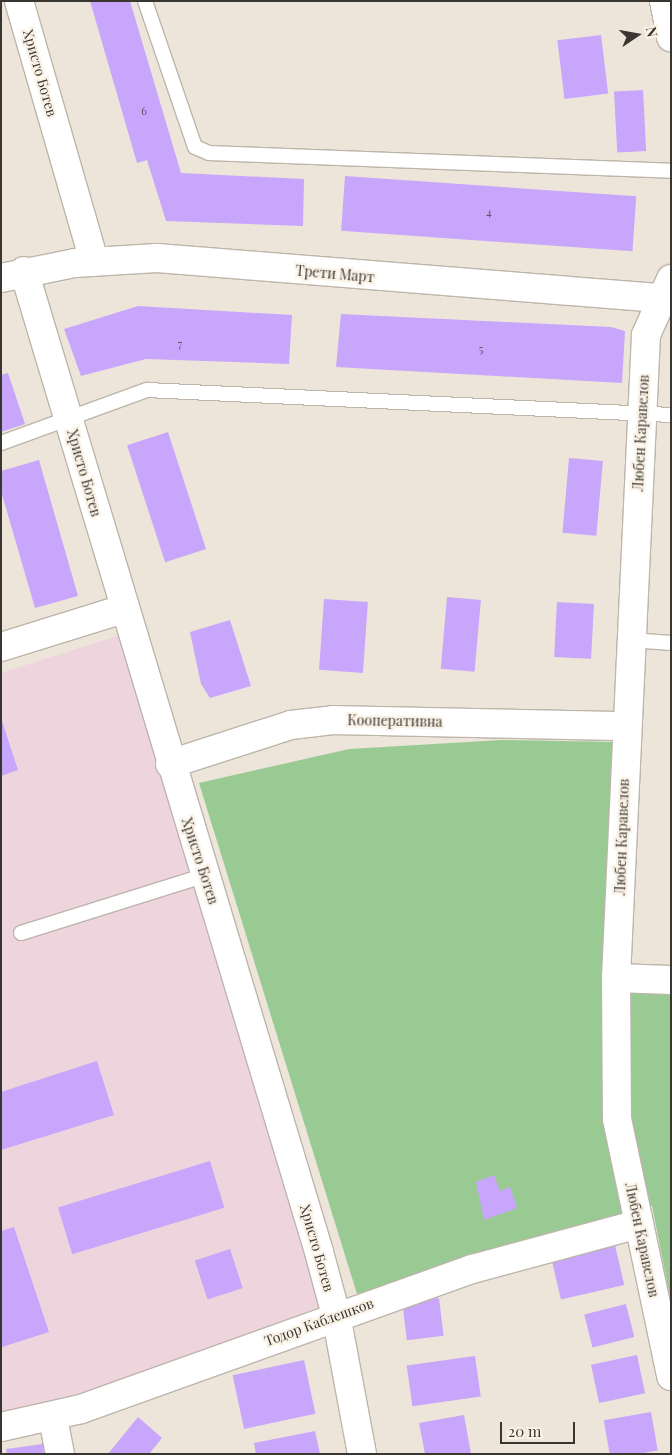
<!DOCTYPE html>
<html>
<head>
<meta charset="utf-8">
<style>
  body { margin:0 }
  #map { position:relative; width:672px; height:1455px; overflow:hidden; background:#ede5d9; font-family:"Playfair Display",serif }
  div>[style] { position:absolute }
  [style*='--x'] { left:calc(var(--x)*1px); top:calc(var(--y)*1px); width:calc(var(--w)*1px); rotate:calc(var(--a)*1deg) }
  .medical>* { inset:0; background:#edd4dd }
  .green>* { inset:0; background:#9aca93 }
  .building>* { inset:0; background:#c8a6fb; transform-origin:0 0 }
  .roads { filter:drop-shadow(1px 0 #bdb5aa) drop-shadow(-1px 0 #bdb5aa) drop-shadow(0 1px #bdb5aa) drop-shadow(0 -1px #bdb5aa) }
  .lane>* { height:14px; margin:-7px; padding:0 7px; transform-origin:7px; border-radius:7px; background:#fff }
  .street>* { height:28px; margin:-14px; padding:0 14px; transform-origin:14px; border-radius:14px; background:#fff }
  .secondary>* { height:28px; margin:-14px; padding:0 14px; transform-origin:14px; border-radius:14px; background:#fff }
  span { translate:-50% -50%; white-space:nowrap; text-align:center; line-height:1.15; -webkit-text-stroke:4.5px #faf2e6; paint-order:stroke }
  .number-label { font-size:11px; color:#5d5264 }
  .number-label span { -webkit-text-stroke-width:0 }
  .street-label { font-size:14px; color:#393631 }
  .frame { position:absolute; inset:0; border:2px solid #393631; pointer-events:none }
  .north { position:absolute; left:612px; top:10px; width:50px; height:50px; -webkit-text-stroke:4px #faf2e6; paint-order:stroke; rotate:78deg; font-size:14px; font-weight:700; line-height:20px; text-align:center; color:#393631 }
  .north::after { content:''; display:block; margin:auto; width:18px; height:22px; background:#393631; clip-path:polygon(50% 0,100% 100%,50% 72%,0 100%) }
  .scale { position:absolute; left:500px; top:1422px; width:75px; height:22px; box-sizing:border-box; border:2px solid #393631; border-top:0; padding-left:6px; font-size:15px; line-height:18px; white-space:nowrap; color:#393631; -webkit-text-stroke:4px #faf2e6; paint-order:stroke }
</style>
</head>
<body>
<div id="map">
  <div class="medical">
    <i style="clip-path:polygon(123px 634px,328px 1303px,70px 1406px,1px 1420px,1px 673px)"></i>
  </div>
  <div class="green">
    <i style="clip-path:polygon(502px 740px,617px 742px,605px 984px,671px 989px,671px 1302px,652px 1206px,357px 1294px,199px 783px,349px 749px)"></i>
  </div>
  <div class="building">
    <i style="clip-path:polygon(90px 1px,130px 1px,181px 173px,304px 179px,303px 226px,166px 221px,147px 160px,137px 163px)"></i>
    <i style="left:601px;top:35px;width:59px;height:44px;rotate:83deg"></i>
    <i style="left:643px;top:90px;width:61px;height:29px;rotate:87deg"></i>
    <i style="left:345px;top:176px;width:292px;height:55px;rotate:4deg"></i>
    <i style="clip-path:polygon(138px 306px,292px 315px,289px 364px,146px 359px,81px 376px,64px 329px)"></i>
    <i style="clip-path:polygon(341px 314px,611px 327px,625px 331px,622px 383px,336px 367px)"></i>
    <i style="clip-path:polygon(8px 373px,25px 424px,1px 432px,1px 375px)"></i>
    <i style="left:168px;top:432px;width:123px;height:43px;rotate:72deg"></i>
    <i style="left:569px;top:458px;width:34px;height:75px;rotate:5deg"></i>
    <i style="clip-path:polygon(39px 460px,78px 596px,35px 608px,1px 491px,1px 471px)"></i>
    <i style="left:447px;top:597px;width:34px;height:72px;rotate:5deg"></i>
    <i style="left:324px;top:599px;width:44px;height:71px;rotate:4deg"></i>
    <i style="left:557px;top:602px;width:37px;height:55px;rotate:3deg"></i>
    <i style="clip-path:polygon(230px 620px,251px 686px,210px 698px,201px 684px,190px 632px)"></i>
    <i style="clip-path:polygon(1px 718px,18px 770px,1px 776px)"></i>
    <i style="clip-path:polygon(97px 1061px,114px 1115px,1px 1150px,1px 1092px)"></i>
    <i style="left:210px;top:1161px;width:49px;height:159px;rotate:73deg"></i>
    <i style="clip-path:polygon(494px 1175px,500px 1191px,510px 1187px,517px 1208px,484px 1220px,476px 1182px)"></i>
    <i style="clip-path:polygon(14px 1227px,49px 1332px,2px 1347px,1px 1231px)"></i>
    <i style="left:615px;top:1245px;width:41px;height:65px;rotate:77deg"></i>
    <i style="left:230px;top:1249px;width:41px;height:37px;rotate:72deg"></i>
    <i style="left:439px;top:1298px;width:38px;height:37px;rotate:83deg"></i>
    <i style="left:626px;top:1304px;width:34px;height:43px;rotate:76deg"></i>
    <i style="left:637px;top:1355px;width:39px;height:47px;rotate:78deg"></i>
    <i style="left:475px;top:1356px;width:41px;height:69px;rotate:82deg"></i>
    <i style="left:304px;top:1360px;width:55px;height:73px;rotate:78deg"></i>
    <i style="left:651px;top:1412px;width:39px;height:48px;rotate:80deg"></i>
    <i style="clip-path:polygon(464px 1415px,471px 1454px,425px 1454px,419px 1423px)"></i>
    <i style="clip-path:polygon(138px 1417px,162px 1438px,149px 1454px,108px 1454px)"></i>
    <i style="clip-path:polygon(315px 1431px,320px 1454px,256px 1454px,254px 1443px)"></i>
    <i style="clip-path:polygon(43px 1444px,44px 1454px,7px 1454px,6px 1449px)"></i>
  </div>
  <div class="roads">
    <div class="lane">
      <i style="--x:145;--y:1;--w:154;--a:71.1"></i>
      <i style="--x:195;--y:147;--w:15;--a:23"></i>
      <i style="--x:209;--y:153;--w:462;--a:2.2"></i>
      <i style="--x:1;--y:443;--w:155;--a:-20"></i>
      <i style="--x:147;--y:390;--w:525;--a:2.73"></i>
      <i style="--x:631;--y:640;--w:40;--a:4.3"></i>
      <i style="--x:21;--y:933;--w:194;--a:-17.4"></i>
    </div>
    <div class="street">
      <i style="--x:664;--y:1;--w:37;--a:79"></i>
      <i style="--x:24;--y:271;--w:1024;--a:73.26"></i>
      <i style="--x:319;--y:1252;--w:65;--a:74.9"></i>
      <i style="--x:336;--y:1315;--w:141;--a:79.4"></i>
      <i style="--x:671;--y:279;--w:61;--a:114.1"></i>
      <i style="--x:646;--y:335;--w:644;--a:92.67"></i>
      <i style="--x:616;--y:978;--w:141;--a:89.6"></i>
      <i style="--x:617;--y:1119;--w:263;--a:78.1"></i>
      <i style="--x:1;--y:647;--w:128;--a:-17.3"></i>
      <i style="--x:170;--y:764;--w:127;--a:-17.9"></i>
      <i style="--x:291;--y:725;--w:42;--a:-6.8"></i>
      <i style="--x:333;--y:720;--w:294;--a:1.2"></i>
      <i style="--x:616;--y:978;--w:55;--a:2.1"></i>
      <i style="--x:53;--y:1418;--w:37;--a:79"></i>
      <i style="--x:1;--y:1427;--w:82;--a:-12.7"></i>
      <i style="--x:81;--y:1409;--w:415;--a:-19.7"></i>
      <i style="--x:472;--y:1269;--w:173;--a:-15.1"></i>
    </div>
    <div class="secondary">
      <i style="--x:19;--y:1;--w:271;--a:73.9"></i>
      <i style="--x:1;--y:278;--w:76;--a:-11.5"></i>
      <i style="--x:75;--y:263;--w:82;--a:-3.5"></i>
      <i style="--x:157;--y:258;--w:516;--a:4.56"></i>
    </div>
  </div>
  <div class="number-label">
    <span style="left:144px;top:111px">6</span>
    <span style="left:489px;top:212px">4</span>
    <span style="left:180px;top:344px">7</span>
    <span style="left:481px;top:349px">5</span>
  </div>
  <div class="street-label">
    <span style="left:40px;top:73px;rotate:74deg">Христо Ботев</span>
    <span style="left:335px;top:274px;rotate:5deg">Трети Март</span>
    <span style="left:641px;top:433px;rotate:-87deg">Любен Каравелов</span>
    <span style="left:84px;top:473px;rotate:74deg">Христо Ботев</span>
    <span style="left:395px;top:721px;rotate:1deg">Кооперативна</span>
    <span style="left:622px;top:837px;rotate:-88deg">Любен Каравелов</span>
    <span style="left:200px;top:861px;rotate:72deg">Христо Ботев</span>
    <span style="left:642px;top:1240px;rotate:78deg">Любен Каравелов</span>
    <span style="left:317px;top:1248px;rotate:74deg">Христо Ботев</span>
    <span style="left:319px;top:1322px;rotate:-20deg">Тодор Каблешков</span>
  </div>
  <div class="frame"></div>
  <div class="north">N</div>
  <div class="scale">20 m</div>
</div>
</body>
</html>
